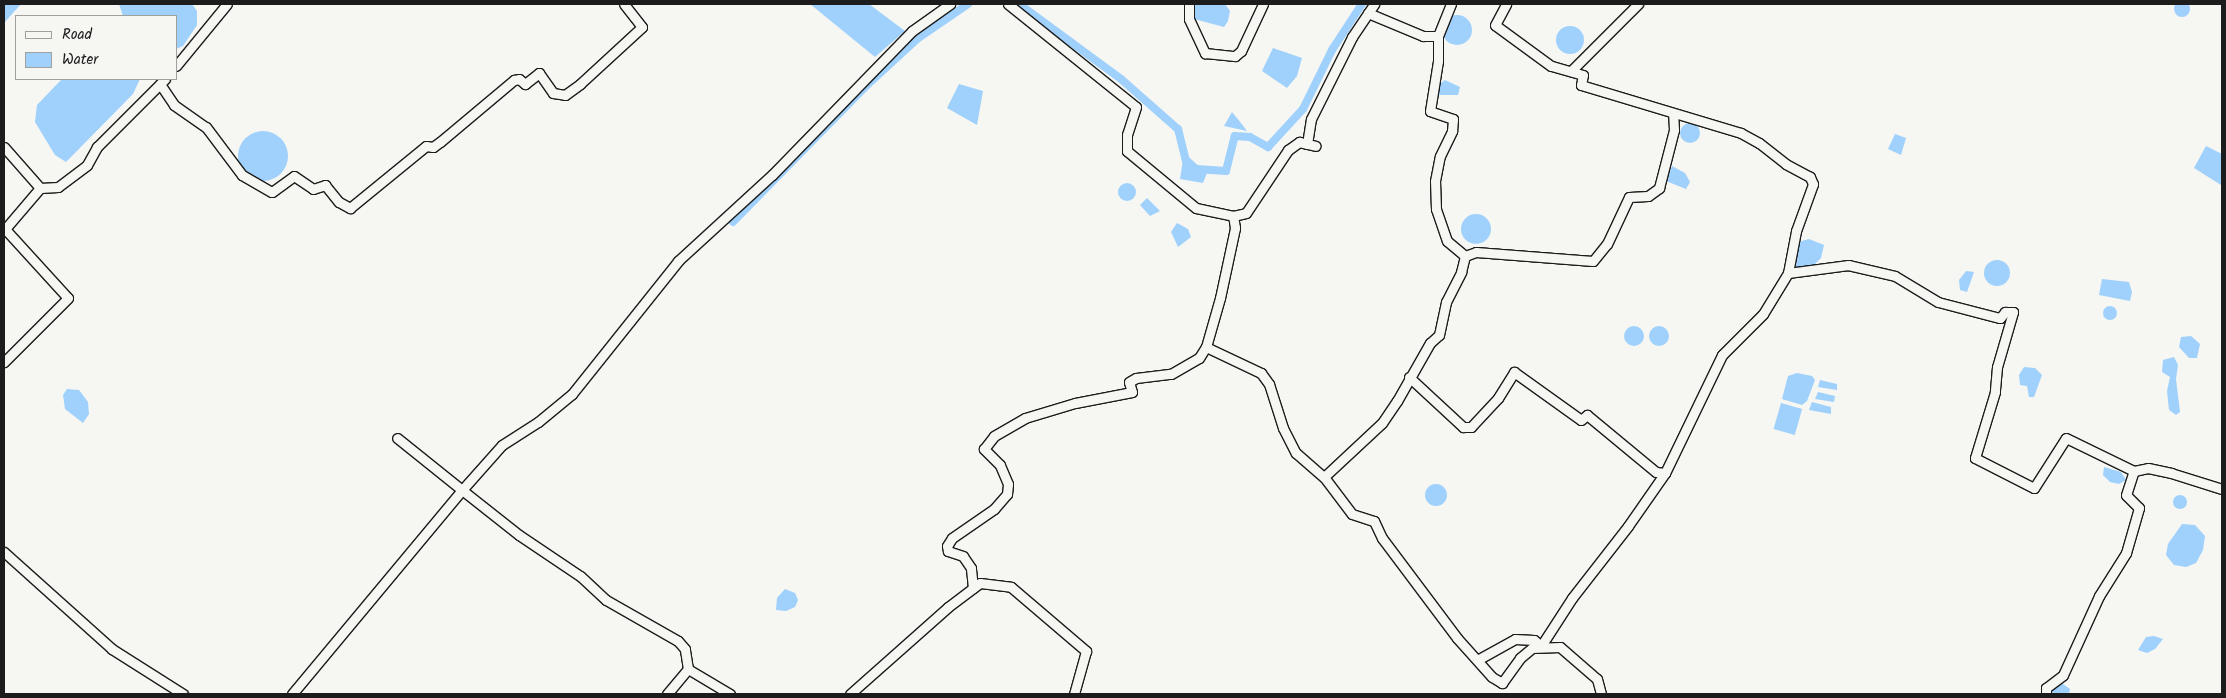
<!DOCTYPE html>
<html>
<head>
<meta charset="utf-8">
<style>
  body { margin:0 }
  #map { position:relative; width:2226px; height:698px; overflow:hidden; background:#f6f6f2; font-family:Kalam,sans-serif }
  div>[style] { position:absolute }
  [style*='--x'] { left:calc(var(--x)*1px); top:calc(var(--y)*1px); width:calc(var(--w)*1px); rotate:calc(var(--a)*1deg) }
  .water>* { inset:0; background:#9fd1fc; transform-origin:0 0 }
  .round { border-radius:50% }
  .canal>* { height:8px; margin:-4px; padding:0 4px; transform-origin:4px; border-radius:4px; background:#9fd1fc }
  .roads { filter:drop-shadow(1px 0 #1c1c1c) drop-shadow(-1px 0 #1c1c1c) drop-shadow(0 1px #1c1c1c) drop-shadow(0 -1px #1c1c1c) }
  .minor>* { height:9px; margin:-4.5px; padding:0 4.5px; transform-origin:4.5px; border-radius:4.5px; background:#f6f6f2 }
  span { translate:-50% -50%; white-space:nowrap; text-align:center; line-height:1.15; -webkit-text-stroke:4px #f6f6f2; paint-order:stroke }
  .frame { position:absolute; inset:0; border:5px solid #1c1c1c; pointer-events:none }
  .legend { position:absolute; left:15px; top:15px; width:162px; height:65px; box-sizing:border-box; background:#f6f6f2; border:1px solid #9f9f9c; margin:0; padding:6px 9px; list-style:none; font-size:15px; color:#1c1c1c }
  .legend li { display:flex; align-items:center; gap:10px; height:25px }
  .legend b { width:25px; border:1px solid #9f9f9c }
</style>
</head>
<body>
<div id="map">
  <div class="water">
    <i class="round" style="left:2174px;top:1px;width:16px;height:16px"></i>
    <i style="clip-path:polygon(4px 4px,21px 4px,4px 23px)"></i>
    <i style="clip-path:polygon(119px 4px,192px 4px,197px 11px,197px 25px,183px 46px,176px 49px,176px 16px,123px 16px)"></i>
    <i style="clip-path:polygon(810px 4px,869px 4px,905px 31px,875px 57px)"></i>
    <i style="clip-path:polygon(1194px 4px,1225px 4px,1230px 11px,1228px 21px,1224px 27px,1194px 19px,1191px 14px)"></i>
    <i class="round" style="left:1442px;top:15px;width:30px;height:30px"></i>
    <i class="round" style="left:1556px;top:26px;width:28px;height:28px"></i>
    <i style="clip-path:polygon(1273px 48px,1302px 58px,1297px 76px,1287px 88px,1262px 71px)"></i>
    <i style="clip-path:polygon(62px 79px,140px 79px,133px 94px,66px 162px,55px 155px,35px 122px,37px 105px)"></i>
    <i style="clip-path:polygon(1445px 80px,1460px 87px,1458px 95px,1437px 95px,1435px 87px)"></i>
    <i style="clip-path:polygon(959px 84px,983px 91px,977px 125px,947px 108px)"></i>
    <i style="clip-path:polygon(1232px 112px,1241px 123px,1247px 131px,1224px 126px)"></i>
    <i class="round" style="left:1680px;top:123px;width:20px;height:20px"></i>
    <i class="round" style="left:238px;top:131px;width:50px;height:50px"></i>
    <i style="clip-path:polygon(1895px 134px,1906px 138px,1901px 155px,1888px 149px)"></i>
    <i style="clip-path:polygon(2206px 146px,2222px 154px,2221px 185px,2194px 168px)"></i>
    <i style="clip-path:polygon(1183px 159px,1191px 169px,1207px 173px,1203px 183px,1180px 179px)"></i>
    <i style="clip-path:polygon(1672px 166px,1685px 173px,1690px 182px,1686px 189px,1666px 181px)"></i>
    <i class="round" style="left:1118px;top:183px;width:18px;height:18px"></i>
    <i style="clip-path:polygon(1147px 198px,1160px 211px,1150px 216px,1140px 205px)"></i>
    <i class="round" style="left:1461px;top:214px;width:30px;height:30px"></i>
    <i style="clip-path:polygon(1177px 223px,1188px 229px,1191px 237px,1178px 247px,1171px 232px)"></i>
    <i style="clip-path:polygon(1809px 239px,1824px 245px,1821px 258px,1812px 267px,1794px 267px,1798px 242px)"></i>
    <i class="round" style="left:1984px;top:260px;width:26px;height:26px"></i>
    <i style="clip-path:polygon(1966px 271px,1974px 272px,1967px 292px,1960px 290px,1959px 280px)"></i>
    <i style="clip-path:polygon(2102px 279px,2129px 282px,2132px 292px,2130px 301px,2099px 295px)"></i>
    <i class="round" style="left:2103px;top:306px;width:14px;height:14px"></i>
    <i class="round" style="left:1624px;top:326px;width:20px;height:20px"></i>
    <i class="round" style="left:1649px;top:326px;width:20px;height:20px"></i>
    <i style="clip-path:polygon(2191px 336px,2200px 344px,2197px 358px,2189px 358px,2179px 347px,2181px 337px)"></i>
    <i style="clip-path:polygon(2174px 357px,2178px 365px,2176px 379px,2180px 412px,2176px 415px,2169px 410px,2167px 391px,2170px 377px,2162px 372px,2163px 360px)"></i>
    <i style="clip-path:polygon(2024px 367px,2035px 368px,2042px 375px,2034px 397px,2029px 397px,2027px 386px,2020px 385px,2019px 375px)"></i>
    <i style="clip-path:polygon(1797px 373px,1812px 376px,1815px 380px,1807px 401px,1802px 405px,1782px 399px,1788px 376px)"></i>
    <i style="clip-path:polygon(1820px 380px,1837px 384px,1837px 390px,1818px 387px)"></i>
    <i style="clip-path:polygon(67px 389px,79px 390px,88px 402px,89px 414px,83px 423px,65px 409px,63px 395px)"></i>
    <i style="clip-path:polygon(1818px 392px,1835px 396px,1834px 402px,1815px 399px)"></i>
    <i style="clip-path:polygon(1812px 402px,1831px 407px,1831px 414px,1809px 410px)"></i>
    <i style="left:1781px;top:403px;width:22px;height:27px;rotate:16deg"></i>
    <i style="clip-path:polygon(2104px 467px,2121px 472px,2126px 480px,2119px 484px,2110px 482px,2103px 475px)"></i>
    <i class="round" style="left:1425px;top:484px;width:22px;height:22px"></i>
    <i class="round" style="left:2173px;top:495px;width:14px;height:14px"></i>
    <i style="clip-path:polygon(2182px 524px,2195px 525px,2205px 536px,2203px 550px,2196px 563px,2186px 567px,2174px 565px,2166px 555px,2168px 544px)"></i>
    <i style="clip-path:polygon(785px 589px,795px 593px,798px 600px,795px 607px,786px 611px,776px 610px,777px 598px)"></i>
    <i style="clip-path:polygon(2154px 636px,2163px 639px,2155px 649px,2147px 653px,2138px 650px,2146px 637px)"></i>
    <i style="clip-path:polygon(2055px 683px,2063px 684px,2070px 689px,2069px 694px,2051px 694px)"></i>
  </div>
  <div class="canal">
    <i style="--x:1019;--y:4;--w:127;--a:36.3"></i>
    <i style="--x:1121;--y:79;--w:76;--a:41.3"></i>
    <i style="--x:1178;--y:129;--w:32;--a:76"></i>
    <i style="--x:1186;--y:160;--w:13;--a:42"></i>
    <i style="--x:1196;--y:169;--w:30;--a:4"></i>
    <i style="--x:1226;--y:171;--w:36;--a:-76"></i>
    <i style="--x:1235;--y:136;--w:15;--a:4"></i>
    <i style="--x:1250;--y:137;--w:21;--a:29"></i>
    <i style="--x:1268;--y:147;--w:52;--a:-47.4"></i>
    <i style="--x:1303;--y:109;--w:66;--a:-63.8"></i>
    <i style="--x:1332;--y:50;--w:55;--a:-56.9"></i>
    <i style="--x:733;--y:222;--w:192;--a:-45.6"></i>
    <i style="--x:867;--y:85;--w:68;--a:-42.6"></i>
    <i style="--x:917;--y:39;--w:62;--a:-34.5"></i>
  </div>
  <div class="roads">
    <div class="minor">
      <i style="--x:1008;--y:4;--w:164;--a:38.8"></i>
      <i style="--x:1136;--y:107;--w:29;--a:108"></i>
      <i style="--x:1127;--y:135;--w:16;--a:90"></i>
      <i style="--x:1127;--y:151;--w:89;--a:39.6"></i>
      <i style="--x:1196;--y:208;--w:38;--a:12"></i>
      <i style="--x:1233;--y:216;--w:13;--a:-13"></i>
      <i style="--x:1246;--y:213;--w:76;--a:-56.3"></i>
      <i style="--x:1288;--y:150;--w:14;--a:-36"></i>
      <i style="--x:1299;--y:142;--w:17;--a:13"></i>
      <i style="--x:1189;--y:4;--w:15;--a:90"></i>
      <i style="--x:1189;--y:19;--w:38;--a:65"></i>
      <i style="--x:1205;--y:53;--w:30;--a:6"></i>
      <i style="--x:1235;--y:56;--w:8;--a:-40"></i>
      <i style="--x:1241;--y:51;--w:52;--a:-64.9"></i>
      <i style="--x:1368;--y:13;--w:60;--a:22.7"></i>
      <i style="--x:1423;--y:36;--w:15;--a:0"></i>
      <i style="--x:176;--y:66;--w:80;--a:-50.6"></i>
      <i style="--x:1571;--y:71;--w:95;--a:-45"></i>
      <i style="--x:160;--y:84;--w:25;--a:56"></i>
      <i style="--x:174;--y:105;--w:39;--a:35"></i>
      <i style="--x:206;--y:127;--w:60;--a:53.1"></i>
      <i style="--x:242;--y:175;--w:34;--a:30"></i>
      <i style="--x:272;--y:192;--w:27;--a:-36"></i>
      <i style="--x:294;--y:176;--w:23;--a:34"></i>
      <i style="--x:313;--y:189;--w:13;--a:-18"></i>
      <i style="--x:325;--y:185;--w:22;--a:51"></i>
      <i style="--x:339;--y:202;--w:13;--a:29"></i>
      <i style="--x:350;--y:208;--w:98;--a:-39.2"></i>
      <i style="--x:426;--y:146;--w:7;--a:8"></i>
      <i style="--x:433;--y:147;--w:9;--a:-36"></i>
      <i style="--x:440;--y:142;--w:97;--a:-40"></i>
      <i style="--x:514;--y:80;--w:5;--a:-11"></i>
      <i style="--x:519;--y:79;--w:8;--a:40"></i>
      <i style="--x:525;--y:84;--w:18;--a:-38"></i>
      <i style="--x:539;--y:73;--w:24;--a:55"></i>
      <i style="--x:553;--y:93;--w:12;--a:9"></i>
      <i style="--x:565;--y:95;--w:19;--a:-36"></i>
      <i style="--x:580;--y:84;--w:84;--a:-42.6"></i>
      <i style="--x:642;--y:27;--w:29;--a:-128"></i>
      <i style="--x:1307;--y:144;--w:25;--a:-81"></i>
      <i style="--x:1311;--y:119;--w:92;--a:-63.4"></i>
      <i style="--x:1352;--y:37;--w:40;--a:-56"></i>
      <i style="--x:4;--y:147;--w:55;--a:48.7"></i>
      <i style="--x:40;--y:188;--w:54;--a:130.5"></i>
      <i style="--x:5;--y:229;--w:93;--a:47.6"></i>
      <i style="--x:68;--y:298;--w:91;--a:135"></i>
      <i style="--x:40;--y:188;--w:18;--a:-3"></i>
      <i style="--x:58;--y:187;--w:36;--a:-37"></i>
      <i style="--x:87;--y:165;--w:21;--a:-61"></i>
      <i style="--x:97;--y:147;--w:96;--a:-45"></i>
      <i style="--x:1465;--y:256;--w:12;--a:-20"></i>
      <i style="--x:1476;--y:252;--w:117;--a:4.4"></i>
      <i style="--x:1593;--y:261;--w:22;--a:-51"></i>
      <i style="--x:1607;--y:244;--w:52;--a:-64.9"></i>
      <i style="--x:1629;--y:197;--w:19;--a:-3"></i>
      <i style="--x:1648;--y:196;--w:14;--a:-36"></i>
      <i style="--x:1659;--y:188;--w:60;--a:-75.5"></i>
      <i style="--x:1674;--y:130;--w:17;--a:-93"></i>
      <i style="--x:1788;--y:273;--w:61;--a:-7.6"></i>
      <i style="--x:1848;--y:265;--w:48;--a:13.2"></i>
      <i style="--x:1895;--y:276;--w:50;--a:31.2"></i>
      <i style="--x:1938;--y:302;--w:64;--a:14.5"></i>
      <i style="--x:2000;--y:318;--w:8;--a:-50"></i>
      <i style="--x:2005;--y:312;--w:8;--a:0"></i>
      <i style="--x:2013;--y:312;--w:57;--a:106.2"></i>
      <i style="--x:1997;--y:367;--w:25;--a:95"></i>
      <i style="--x:1995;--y:392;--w:69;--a:106.9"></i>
      <i style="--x:1975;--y:458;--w:66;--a:27"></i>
      <i style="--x:2034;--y:488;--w:59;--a:-57.4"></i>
      <i style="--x:2066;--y:438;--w:76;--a:25.9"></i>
      <i style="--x:2134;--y:471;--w:14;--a:-12"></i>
      <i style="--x:2148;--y:468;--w:24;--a:12"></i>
      <i style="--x:2171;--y:473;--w:53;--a:17.4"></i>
      <i style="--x:1206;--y:347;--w:61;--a:25.3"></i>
      <i style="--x:1261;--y:373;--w:14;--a:54"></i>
      <i style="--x:1269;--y:384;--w:46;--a:72.3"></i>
      <i style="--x:1283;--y:428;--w:28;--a:63"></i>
      <i style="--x:1296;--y:453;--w:37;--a:41"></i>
      <i style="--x:1324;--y:477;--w:46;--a:52.9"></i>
      <i style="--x:1352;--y:514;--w:23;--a:18"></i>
      <i style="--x:1374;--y:521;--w:19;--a:65"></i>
      <i style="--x:1382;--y:538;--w:125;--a:53.1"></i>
      <i style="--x:1457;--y:638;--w:52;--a:48.1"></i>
      <i style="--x:1492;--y:677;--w:12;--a:31"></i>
      <i style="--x:1502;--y:683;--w:31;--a:-54"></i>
      <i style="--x:1520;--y:658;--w:16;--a:-40"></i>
      <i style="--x:1532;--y:648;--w:28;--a:-2"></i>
      <i style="--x:1560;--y:647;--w:49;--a:40.9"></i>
      <i style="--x:1597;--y:679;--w:16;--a:75"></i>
      <i style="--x:1409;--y:377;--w:74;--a:42.8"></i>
      <i style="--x:1463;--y:427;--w:8;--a:0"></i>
      <i style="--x:1471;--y:427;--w:40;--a:-47"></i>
      <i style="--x:1498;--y:398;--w:31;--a:-58"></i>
      <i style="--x:1514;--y:372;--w:82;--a:35.6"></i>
      <i style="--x:1581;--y:420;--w:8;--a:-40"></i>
      <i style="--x:1587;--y:415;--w:89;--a:39.6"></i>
      <i style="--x:1656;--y:472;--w:9;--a:6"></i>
      <i style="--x:1324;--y:477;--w:79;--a:-43"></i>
      <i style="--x:1382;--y:423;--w:27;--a:-56"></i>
      <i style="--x:1397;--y:401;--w:67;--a:-60.4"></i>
      <i style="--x:1430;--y:343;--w:12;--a:-42"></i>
      <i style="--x:1439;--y:335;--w:34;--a:-78"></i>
      <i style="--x:1446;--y:302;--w:34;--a:-63"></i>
      <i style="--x:1461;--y:272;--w:16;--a:-76"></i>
      <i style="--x:1465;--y:256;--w:23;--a:-140"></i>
      <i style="--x:1447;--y:241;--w:34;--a:-109"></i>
      <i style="--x:1436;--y:209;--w:28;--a:-92"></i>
      <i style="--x:1435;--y:181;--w:25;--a:-79"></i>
      <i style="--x:1440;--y:156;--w:28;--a:-64"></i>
      <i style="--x:1452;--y:131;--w:12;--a:-85"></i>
      <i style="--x:1453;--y:119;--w:24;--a:-161"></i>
      <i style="--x:1430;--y:111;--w:51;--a:-80.9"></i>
      <i style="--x:1438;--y:61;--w:25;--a:-90"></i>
      <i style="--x:1438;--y:36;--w:35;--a:-68"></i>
      <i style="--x:4;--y:552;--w:145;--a:41.9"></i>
      <i style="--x:112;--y:649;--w:84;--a:32.4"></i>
      <i style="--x:973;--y:588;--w:20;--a:-96"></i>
      <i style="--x:971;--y:568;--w:14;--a:-124"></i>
      <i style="--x:963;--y:556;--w:16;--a:-162"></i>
      <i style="--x:948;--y:551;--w:5;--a:-101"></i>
      <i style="--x:947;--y:546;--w:9;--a:-58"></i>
      <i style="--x:952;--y:538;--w:51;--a:-34.6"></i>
      <i style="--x:994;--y:509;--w:20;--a:-49"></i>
      <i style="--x:1007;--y:494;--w:10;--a:-84"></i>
      <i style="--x:1008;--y:484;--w:21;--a:-113"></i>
      <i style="--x:1000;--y:465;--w:23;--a:-135"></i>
      <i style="--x:984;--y:449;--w:16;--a:-52"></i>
      <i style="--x:994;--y:436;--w:36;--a:-30"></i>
      <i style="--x:1025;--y:418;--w:52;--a:-16.7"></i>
      <i style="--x:1075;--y:403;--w:58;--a:-10.9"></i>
      <i style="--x:1132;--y:392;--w:10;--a:-107"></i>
      <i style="--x:1129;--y:382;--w:8;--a:-30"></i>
      <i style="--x:1136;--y:378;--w:35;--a:-7"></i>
      <i style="--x:1171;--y:374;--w:32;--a:-30"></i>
      <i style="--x:1199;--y:358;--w:13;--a:-58"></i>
      <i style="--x:1206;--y:347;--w:51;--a:-74.1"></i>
      <i style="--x:1220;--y:298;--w:72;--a:-77.9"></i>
      <i style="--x:1235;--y:228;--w:12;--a:-99"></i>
      <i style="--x:1479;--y:659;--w:41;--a:-29.1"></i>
      <i style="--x:1515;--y:639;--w:19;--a:3"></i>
      <i style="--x:1534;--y:640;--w:9;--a:41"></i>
      <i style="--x:1541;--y:646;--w:57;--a:-57.1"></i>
      <i style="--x:1572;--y:598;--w:91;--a:-52.1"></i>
      <i style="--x:1628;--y:526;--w:65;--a:-55.1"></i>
      <i style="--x:1665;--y:473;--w:131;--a:-64.2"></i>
      <i style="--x:1722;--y:355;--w:58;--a:-45"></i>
      <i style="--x:1763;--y:314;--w:48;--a:-58.6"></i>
      <i style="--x:1788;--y:273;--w:43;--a:-79.2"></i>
      <i style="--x:1796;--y:231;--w:50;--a:-70.1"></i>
      <i style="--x:1813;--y:184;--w:8;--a:-113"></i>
      <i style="--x:1810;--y:177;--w:27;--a:-152"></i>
      <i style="--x:1786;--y:164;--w:34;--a:-142"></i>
      <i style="--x:1759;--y:143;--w:21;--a:-151"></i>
      <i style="--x:1741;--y:133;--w:167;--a:-163.3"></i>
      <i style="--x:1581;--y:85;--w:10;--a:-79"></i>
      <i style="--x:1583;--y:75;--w:33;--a:-164"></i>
      <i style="--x:1551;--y:66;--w:69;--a:-143.8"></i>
      <i style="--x:1495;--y:25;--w:24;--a:-62"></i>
      <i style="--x:688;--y:669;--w:49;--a:30.8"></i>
      <i style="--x:292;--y:694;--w:266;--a:-50.2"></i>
      <i style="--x:462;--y:490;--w:83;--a:-141.3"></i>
      <i style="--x:667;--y:694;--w:33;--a:-50"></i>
      <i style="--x:688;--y:669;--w:20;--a:-99"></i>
      <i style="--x:685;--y:649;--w:11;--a:-131"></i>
      <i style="--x:678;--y:641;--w:83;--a:-150.3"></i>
      <i style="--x:606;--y:600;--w:35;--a:-137"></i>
      <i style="--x:580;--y:576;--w:73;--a:-146.1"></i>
      <i style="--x:519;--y:535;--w:73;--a:-141.7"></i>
      <i style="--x:462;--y:490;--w:60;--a:-48.4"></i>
      <i style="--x:502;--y:445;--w:43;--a:-32.6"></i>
      <i style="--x:538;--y:422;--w:44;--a:-39.5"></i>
      <i style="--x:572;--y:394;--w:170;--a:-51.4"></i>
      <i style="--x:678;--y:261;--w:127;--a:-42.5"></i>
      <i style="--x:772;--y:175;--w:201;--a:-45.8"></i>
      <i style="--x:912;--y:31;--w:47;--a:-35.4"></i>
      <i style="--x:850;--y:694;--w:131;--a:-41.6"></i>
      <i style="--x:948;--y:607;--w:40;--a:-37"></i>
      <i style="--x:980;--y:583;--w:31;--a:7"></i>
      <i style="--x:1011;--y:587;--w:99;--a:40.5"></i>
      <i style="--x:1086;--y:651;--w:45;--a:105.6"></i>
      <i style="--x:2046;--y:694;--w:6;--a:-90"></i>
      <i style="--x:2046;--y:688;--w:21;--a:-37"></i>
      <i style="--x:2063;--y:675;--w:87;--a:-65.5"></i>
      <i style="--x:2099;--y:596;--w:51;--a:-57.9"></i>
      <i style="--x:2126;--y:553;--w:47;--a:-73.9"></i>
      <i style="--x:2139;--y:508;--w:18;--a:-135"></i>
      <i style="--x:2126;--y:495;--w:25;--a:-72"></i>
    </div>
  </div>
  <div class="frame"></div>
  <ul class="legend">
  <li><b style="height:6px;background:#f6f6f2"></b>Road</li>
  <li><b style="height:14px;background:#9fd1fc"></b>Water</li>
  </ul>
</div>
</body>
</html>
